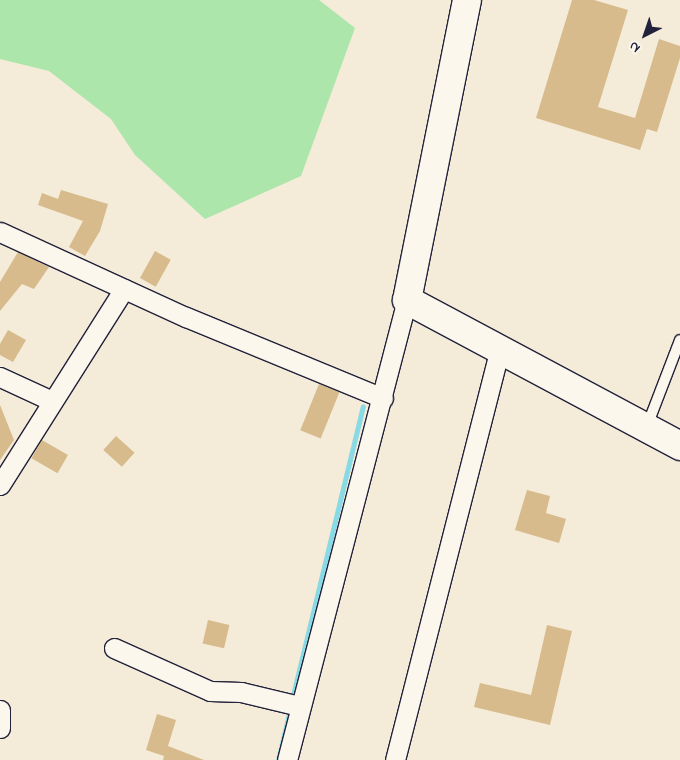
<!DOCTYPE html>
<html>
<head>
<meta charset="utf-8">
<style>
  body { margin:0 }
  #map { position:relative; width:680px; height:760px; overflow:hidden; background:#f4ebd9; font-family:"Indie Flower",sans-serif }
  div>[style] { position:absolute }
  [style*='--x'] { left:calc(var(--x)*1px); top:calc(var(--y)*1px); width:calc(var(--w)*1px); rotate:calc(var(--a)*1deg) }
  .green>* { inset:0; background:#ace6ab }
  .stream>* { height:5px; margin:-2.5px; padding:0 2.5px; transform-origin:2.5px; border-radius:2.5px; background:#89dae4 }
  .building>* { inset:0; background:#d7bb8c; transform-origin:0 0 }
  .roads { filter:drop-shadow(1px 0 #22223b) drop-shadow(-1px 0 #22223b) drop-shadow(0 1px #22223b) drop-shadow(0 -1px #22223b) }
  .service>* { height:10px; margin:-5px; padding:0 5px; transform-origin:5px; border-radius:5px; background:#fbf7ec }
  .minor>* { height:19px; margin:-9.5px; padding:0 9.5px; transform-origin:9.5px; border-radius:9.5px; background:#fbf7ec }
  .secondary>* { height:28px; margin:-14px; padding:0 14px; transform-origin:14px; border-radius:14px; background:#fbf7ec }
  span { translate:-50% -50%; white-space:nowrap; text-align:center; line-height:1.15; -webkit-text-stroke:4px #fbf7ec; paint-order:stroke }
  .north { position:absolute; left:620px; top:10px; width:50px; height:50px; -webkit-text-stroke:4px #fbf7ec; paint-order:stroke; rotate:221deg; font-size:14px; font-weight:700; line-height:20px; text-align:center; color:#22223b }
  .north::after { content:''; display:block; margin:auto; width:18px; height:22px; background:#22223b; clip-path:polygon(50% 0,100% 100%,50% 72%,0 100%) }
</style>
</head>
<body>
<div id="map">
  <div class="green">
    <i style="clip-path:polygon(0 0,319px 0,355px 28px,301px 176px,205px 219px,135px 155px,111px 119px,49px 71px,0 59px)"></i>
  </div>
  <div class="stream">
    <i style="--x:293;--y:695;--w:297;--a:-76.4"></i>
    <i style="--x:278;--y:760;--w:47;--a:-76.6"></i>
  </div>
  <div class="building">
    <i style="clip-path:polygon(572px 0,594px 0,628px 10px,598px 107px,635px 118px,659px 39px,680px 46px,680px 58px,657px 132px,647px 129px,640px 150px,536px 118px)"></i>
    <i style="clip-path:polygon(61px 190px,108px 204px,100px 231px,85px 256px,69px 247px,83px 221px,38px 205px,42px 193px,58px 199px)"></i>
    <i style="left:155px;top:251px;width:18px;height:31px;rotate:29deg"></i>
    <i style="clip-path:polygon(18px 252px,49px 267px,34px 289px,22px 284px,0 311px,0 282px)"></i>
    <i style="clip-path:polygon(8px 330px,26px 340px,13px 362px,0 355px,0 344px)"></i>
    <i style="left:319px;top:384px;width:22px;height:50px;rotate:22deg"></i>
    <i style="clip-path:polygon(0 405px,14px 440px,0 460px)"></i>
    <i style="left:116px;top:436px;width:25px;height:19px;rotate:42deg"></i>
    <i style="left:42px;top:440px;width:30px;height:21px;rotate:30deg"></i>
    <i style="clip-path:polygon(527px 490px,550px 496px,546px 513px,566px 519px,559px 543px,515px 530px)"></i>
    <i style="left:208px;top:620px;width:22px;height:24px;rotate:13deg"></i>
    <i style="clip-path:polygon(547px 625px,572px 631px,550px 725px,474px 707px,480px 683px,531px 695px)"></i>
    <i style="clip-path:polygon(157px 714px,176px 720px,168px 746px,204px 760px,163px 760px,164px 756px,146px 750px)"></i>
  </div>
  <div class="roads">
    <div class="service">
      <i style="--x:647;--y:426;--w:92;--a:-69"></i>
    </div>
    <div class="minor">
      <i style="--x:0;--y:232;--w:205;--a:24.6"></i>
      <i style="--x:186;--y:317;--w:213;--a:22.4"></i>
      <i style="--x:0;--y:377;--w:57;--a:24.8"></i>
      <i style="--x:0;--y:485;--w:232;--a:-57.7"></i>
      <i style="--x:114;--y:648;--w:105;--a:24.1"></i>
      <i style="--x:210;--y:691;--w:31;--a:2"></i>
      <i style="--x:241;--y:692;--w:60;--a:13.6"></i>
      <i style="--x:0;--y:710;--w:18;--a:90"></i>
      <i style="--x:287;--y:760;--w:475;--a:-75.4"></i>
      <i style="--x:395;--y:760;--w:424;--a:-75.7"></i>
    </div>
    <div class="secondary">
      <i style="--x:467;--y:0;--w:306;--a:101.3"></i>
      <i style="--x:407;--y:300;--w:310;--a:28.1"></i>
    </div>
  </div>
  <div class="north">N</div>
</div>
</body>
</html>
